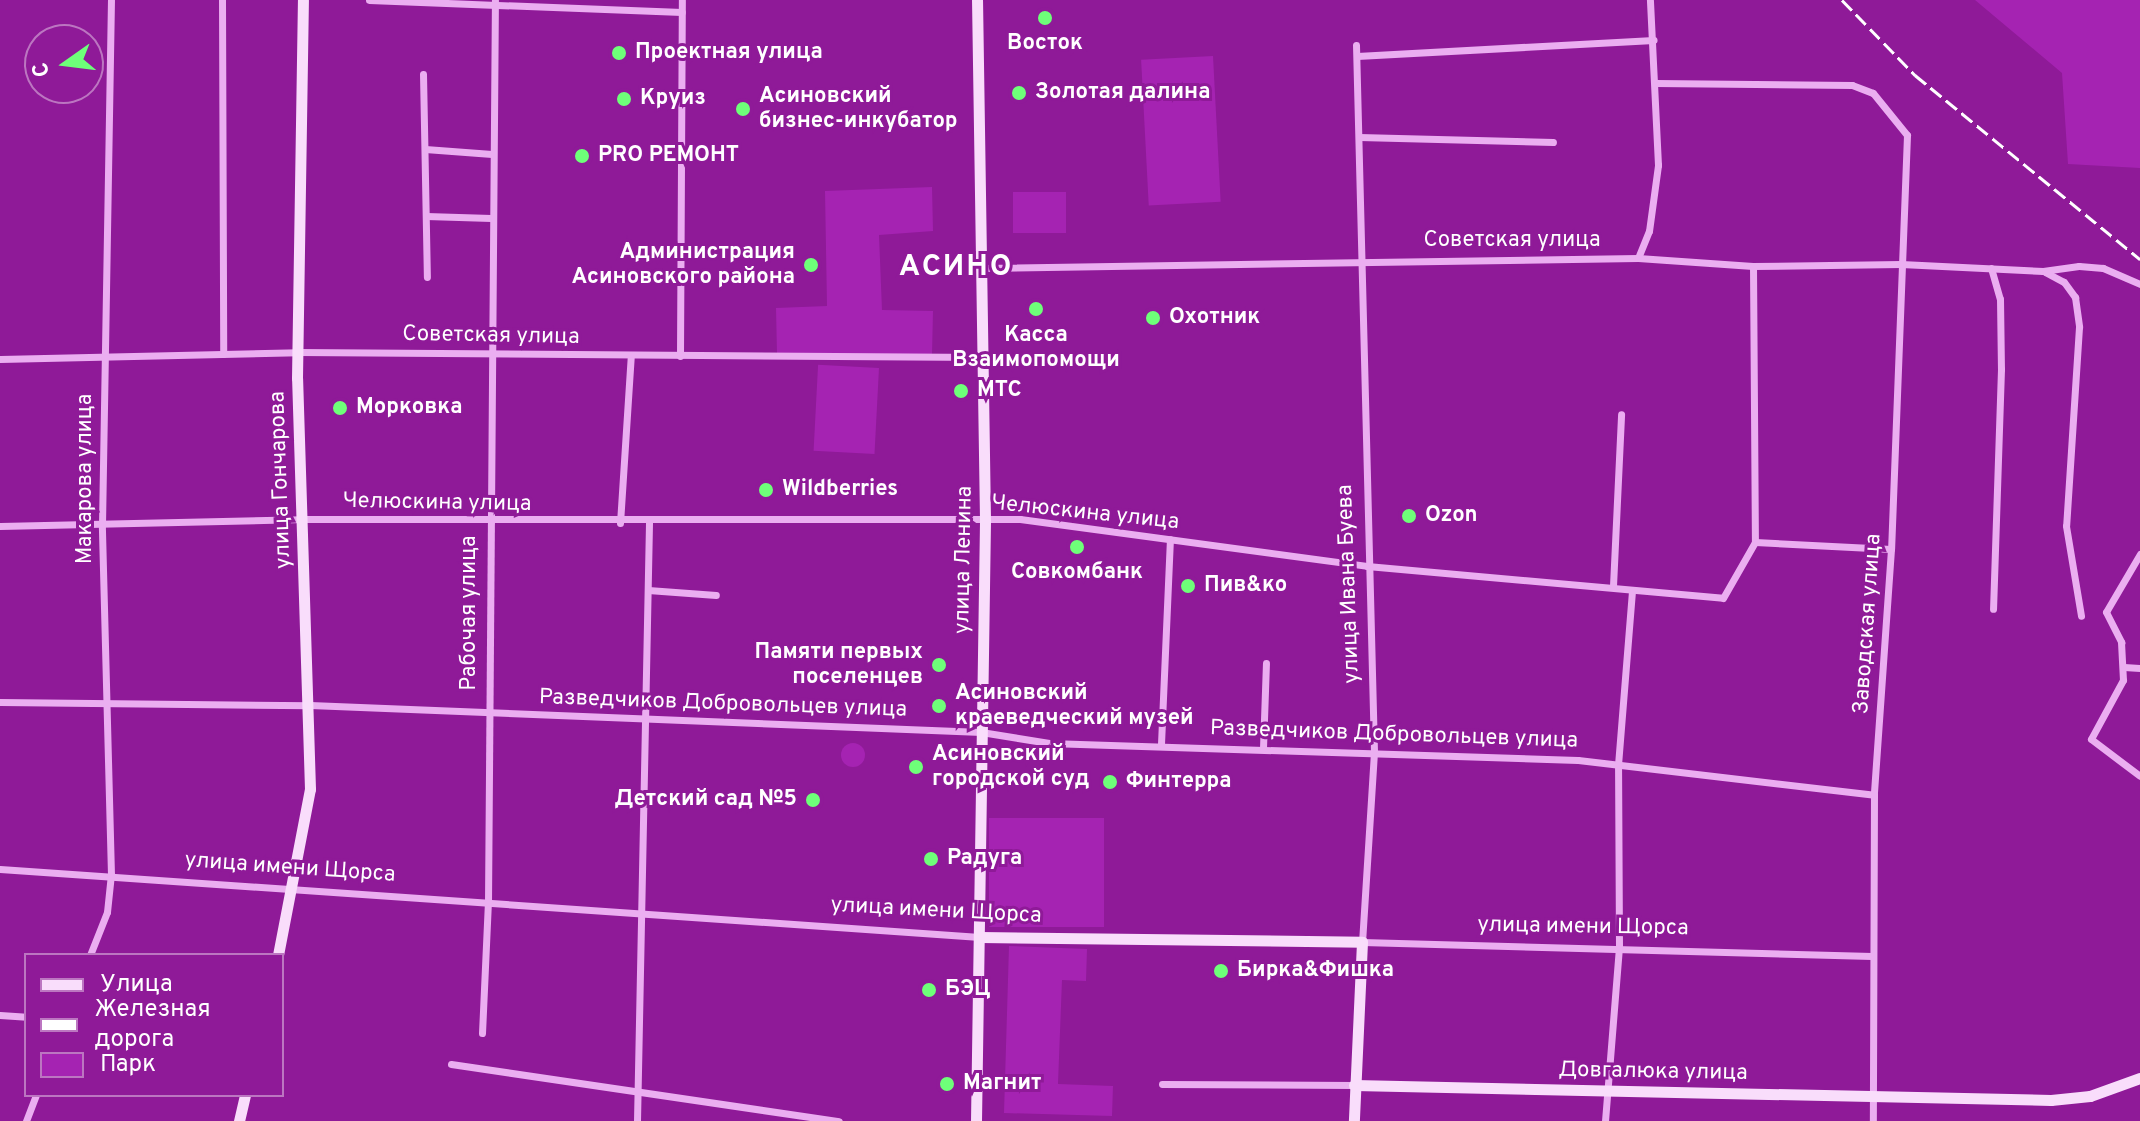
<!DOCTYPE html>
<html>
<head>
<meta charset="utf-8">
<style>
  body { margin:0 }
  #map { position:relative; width:2140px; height:1121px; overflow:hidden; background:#8f1a98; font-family:Overpass,sans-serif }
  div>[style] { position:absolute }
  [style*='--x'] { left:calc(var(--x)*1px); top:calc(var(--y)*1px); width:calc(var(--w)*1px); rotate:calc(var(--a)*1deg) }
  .green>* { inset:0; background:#a523b2; transform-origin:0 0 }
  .round { border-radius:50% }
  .street>* { height:7px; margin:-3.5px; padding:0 3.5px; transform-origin:3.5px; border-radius:3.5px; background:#ebaef1 }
  .secondary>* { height:11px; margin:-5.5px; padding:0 5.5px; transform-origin:5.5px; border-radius:5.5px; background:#f9ddfb }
  .rail>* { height:3px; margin-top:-1.5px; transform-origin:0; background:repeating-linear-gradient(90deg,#fff 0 14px,transparent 0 20px) }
  .dots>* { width:22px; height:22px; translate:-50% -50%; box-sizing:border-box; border:4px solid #8f1a98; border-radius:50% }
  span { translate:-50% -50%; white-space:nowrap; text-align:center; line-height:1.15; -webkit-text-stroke:6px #8f1a98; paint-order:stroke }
  .poi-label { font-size:22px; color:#fff; font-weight:700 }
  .left { translate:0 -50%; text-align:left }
  .right { translate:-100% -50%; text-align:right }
  .street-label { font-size:22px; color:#fff }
  .district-label { font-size:30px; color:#fff; font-weight:700; letter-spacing:2px }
  .legend { position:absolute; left:24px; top:953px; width:260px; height:144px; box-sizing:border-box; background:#8f1a98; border:2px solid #bc76c1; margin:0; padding:10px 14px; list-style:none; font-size:24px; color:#fff }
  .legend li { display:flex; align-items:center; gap:16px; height:40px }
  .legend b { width:40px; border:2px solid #bc76c1 }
  .north { position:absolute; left:24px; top:24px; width:80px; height:80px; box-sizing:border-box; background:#8f1a98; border:2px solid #bc76c1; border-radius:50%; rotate:256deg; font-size:22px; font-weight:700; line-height:32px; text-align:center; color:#fff }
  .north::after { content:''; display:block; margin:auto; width:28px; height:36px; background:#6eff79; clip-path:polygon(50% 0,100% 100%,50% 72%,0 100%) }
</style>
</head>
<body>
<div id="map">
  <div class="green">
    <i style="clip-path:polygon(1975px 0,2140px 0,2140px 168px,2068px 164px,2062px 73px)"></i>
    <i style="left:1213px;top:56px;width:146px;height:72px;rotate:87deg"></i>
    <i style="clip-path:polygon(932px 187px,933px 231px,879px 235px,882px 310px,933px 311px,932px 355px,777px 354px,776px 308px,827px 306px,825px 191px)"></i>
    <i style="left:1013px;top:192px;width:53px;height:41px"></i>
    <i style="left:879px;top:368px;width:86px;height:61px;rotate:93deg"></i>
    <i class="round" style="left:841px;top:743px;width:24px;height:24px"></i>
    <i style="left:989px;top:818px;width:115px;height:109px"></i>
    <i style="clip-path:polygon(1009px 946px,1087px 949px,1086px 981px,1062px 980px,1058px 1084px,1113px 1086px,1112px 1116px,1004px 1113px)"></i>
  </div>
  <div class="street">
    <i style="--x:222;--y:0;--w:354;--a:89.8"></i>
    <i style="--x:369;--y:0;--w:313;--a:2.2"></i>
    <i style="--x:1356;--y:45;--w:707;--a:88.54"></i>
    <i style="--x:1374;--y:752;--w:190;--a:93.6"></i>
    <i style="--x:1362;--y:942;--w:510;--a:1.57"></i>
    <i style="--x:1357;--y:56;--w:297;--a:-3.1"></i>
    <i style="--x:423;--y:74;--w:203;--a:88.9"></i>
    <i style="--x:1655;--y:83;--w:197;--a:0.6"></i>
    <i style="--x:1852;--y:85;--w:22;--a:21"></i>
    <i style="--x:1873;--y:93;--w:54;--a:51"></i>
    <i style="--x:1907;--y:135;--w:414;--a:92.2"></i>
    <i style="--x:1891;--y:549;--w:247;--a:94"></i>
    <i style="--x:1874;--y:795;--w:326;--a:90.2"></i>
    <i style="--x:1359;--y:137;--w:194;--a:1.5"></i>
    <i style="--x:425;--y:149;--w:67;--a:4.3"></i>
    <i style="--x:426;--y:216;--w:65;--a:1.8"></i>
    <i style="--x:1638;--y:258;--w:29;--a:-68"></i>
    <i style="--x:1649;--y:231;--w:67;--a:-82.2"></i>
    <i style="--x:1658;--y:165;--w:165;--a:-92.8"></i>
    <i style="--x:1753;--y:266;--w:276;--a:89.6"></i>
    <i style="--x:981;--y:268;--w:657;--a:-0.87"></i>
    <i style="--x:1638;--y:258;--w:115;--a:4"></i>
    <i style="--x:1753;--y:266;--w:148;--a:-0.8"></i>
    <i style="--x:1901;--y:264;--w:142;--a:2.8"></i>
    <i style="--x:2043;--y:271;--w:36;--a:-8"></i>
    <i style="--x:2079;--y:266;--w:24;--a:5"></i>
    <i style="--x:2103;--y:268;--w:40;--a:23.4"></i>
    <i style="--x:1991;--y:268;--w:32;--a:74"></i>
    <i style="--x:2000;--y:299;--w:70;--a:89.2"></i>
    <i style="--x:2001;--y:369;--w:240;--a:91.9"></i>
    <i style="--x:2045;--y:272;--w:21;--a:28"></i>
    <i style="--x:2064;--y:282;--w:19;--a:54"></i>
    <i style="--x:2075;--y:297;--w:30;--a:82"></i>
    <i style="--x:2079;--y:327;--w:199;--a:93.7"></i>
    <i style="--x:2066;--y:526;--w:91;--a:80.5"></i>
    <i style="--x:680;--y:356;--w:356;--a:-89.7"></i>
    <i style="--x:0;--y:359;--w:298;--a:-1.3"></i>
    <i style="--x:298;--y:352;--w:685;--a:0.42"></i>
    <i style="--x:620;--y:523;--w:168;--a:-86.3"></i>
    <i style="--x:0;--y:526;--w:303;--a:-1.3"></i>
    <i style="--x:303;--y:519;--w:717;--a:0"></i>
    <i style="--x:1020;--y:519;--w:350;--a:7.7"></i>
    <i style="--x:1367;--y:566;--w:357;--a:5.1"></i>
    <i style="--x:1723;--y:598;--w:64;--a:-60.3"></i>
    <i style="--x:1755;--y:542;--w:136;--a:2.9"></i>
    <i style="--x:2140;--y:554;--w:67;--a:120.4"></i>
    <i style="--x:2106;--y:612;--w:34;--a:63"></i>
    <i style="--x:2121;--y:642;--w:38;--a:87"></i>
    <i style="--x:2123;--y:680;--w:67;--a:118.5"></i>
    <i style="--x:2091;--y:739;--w:61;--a:37.1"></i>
    <i style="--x:1613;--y:586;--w:172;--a:-87.3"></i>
    <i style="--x:648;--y:590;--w:68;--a:4.2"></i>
    <i style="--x:2124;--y:667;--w:16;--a:4"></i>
    <i style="--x:0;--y:702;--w:310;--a:0.6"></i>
    <i style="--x:310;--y:705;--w:672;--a:2.3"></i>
    <i style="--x:981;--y:732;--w:69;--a:9.2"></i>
    <i style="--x:1049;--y:743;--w:529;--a:1.84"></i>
    <i style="--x:1578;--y:760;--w:298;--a:6.7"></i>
    <i style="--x:1161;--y:744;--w:205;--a:-87.5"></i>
    <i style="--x:1263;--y:748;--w:85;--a:-88"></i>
    <i style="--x:0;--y:869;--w:982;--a:3.97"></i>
    <i style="--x:90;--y:955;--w:46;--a:-68.4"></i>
    <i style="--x:107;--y:912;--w:37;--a:-84"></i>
    <i style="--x:111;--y:875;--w:350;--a:-91.5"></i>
    <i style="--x:102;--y:525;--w:525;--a:-89.02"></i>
    <i style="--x:0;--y:1015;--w:26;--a:4"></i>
    <i style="--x:482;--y:1033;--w:130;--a:-87.4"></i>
    <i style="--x:488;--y:903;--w:903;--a:-89.56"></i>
    <i style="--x:451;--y:1064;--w:392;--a:8.4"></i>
    <i style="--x:1162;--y:1084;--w:192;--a:0.3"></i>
    <i style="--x:26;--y:1121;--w:28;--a:-69"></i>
    <i style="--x:637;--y:1121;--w:598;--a:-88.85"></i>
    <i style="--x:1605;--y:1121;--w:175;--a:-85.4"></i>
    <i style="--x:1619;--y:947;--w:182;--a:-90.3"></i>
    <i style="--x:1618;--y:765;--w:175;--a:-85.4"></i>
  </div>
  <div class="secondary">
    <i style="--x:980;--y:937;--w:382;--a:0.7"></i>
    <i style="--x:1362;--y:942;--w:179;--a:92.6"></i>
    <i style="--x:278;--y:955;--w:169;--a:-79.1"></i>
    <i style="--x:310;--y:789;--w:411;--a:-91.8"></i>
    <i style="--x:297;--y:378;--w:378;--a:-89.1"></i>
    <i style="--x:1354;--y:1085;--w:697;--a:1.23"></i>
    <i style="--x:2051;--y:1100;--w:39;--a:-6"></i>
    <i style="--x:2090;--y:1096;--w:53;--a:-19.8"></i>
    <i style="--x:239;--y:1121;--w:27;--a:-77"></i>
    <i style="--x:976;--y:1121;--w:602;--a:-89.14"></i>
    <i style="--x:985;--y:519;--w:519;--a:-90.88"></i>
  </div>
  <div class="rail">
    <i style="--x:1842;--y:0;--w:105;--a:45.8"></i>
    <i style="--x:1915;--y:75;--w:291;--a:39.3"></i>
  </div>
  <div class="dots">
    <i style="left:1045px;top:18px;background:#6eff79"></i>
    <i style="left:619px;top:53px;background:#6eff79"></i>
    <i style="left:1019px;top:93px;background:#6eff79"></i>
    <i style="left:624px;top:99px;background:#6eff79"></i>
    <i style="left:743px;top:109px;background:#6eff79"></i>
    <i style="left:582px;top:156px;background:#6eff79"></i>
    <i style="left:811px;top:265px;background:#6eff79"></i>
    <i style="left:1036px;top:309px;background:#6eff79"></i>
    <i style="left:1153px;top:318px;background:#6eff79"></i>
    <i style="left:961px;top:391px;background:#6eff79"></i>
    <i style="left:340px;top:408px;background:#6eff79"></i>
    <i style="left:766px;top:490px;background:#6eff79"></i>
    <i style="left:1409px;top:516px;background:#6eff79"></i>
    <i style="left:1077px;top:547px;background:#6eff79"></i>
    <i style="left:1188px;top:586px;background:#6eff79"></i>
    <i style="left:939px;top:665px;background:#6eff79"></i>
    <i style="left:939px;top:706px;background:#6eff79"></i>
    <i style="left:916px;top:767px;background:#6eff79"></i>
    <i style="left:1110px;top:782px;background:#6eff79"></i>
    <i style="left:813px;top:800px;background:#6eff79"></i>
    <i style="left:931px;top:859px;background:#6eff79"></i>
    <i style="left:1221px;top:971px;background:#6eff79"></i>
    <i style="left:929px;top:990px;background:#6eff79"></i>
    <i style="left:947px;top:1084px;background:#6eff79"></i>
  </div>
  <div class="poi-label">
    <span style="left:1045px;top:44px">Восток</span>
    <span class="left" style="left:635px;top:53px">Проектная улица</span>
    <span class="left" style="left:1035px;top:93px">Золотая далина</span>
    <span class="left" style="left:759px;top:109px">Асиновский<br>бизнес-инкубатор</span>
    <span class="left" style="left:640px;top:99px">Круиз</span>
    <span class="left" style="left:598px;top:156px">PRO РЕМОНТ</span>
    <span class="right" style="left:795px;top:265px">Администрация<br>Асиновского района</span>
    <span class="left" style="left:1169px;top:318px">Охотник</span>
    <span style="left:1036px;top:348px">Касса<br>Взаимопомощи</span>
    <span class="left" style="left:977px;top:391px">МТС</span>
    <span class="left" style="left:356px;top:408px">Морковка</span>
    <span class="left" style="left:782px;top:490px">Wildberries</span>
    <span class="left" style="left:1425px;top:516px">Ozon</span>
    <span style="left:1077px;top:573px">Совкомбанк</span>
    <span class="left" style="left:1204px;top:586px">Пив&amp;ко</span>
    <span class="right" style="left:923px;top:665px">Памяти первых<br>поселенцев</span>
    <span class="left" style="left:955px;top:706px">Асиновский<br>краеведческий музей</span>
    <span class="left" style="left:932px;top:767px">Асиновский<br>городской суд</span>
    <span class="left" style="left:1126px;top:782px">Финтерра</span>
    <span class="right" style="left:797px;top:800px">Детский сад №5</span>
    <span class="left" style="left:947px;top:859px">Радуга</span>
    <span class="left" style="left:1237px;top:971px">Бирка&amp;Фишка</span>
    <span class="left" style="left:945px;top:990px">БЭЦ</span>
    <span class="left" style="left:963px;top:1084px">Магнит</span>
  </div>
  <div class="street-label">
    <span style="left:1512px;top:241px">Советская улица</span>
    <span style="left:491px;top:336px;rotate:1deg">Советская улица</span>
    <span style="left:86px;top:479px;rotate:-90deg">Макарова улица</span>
    <span style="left:281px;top:480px;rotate:-92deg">улица Гончарова</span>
    <span style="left:437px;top:503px;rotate:1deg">Челюскина улица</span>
    <span style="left:1085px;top:513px;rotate:6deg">Челюскина улица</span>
    <span style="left:964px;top:560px;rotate:-89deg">улица Ленина</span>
    <span style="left:1349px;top:584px;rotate:-92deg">улица Ивана Буева</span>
    <span style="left:470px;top:613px;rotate:-90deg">Рабочая улица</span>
    <span style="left:1868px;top:624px;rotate:-86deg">Заводская улица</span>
    <span style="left:723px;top:704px;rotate:2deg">Разведчиков Добровольцев улица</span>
    <span style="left:1394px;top:735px;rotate:2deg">Разведчиков Добровольцев улица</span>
    <span style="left:290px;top:868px;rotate:4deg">улица имени Щорса</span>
    <span style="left:936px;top:911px;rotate:3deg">улица имени Щорса</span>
    <span style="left:1583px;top:927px;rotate:1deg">улица имени Щорса</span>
    <span style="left:1653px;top:1072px;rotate:1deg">Довгалюка улица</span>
  </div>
  <div class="district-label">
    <span style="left:956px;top:268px">АСИНО</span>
  </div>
  <ul class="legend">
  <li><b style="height:10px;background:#f9ddfb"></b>Улица</li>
  <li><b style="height:10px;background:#fff"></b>Железная дорога</li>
  <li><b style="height:22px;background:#a523b2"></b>Парк</li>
  </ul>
  <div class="north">С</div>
</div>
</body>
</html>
